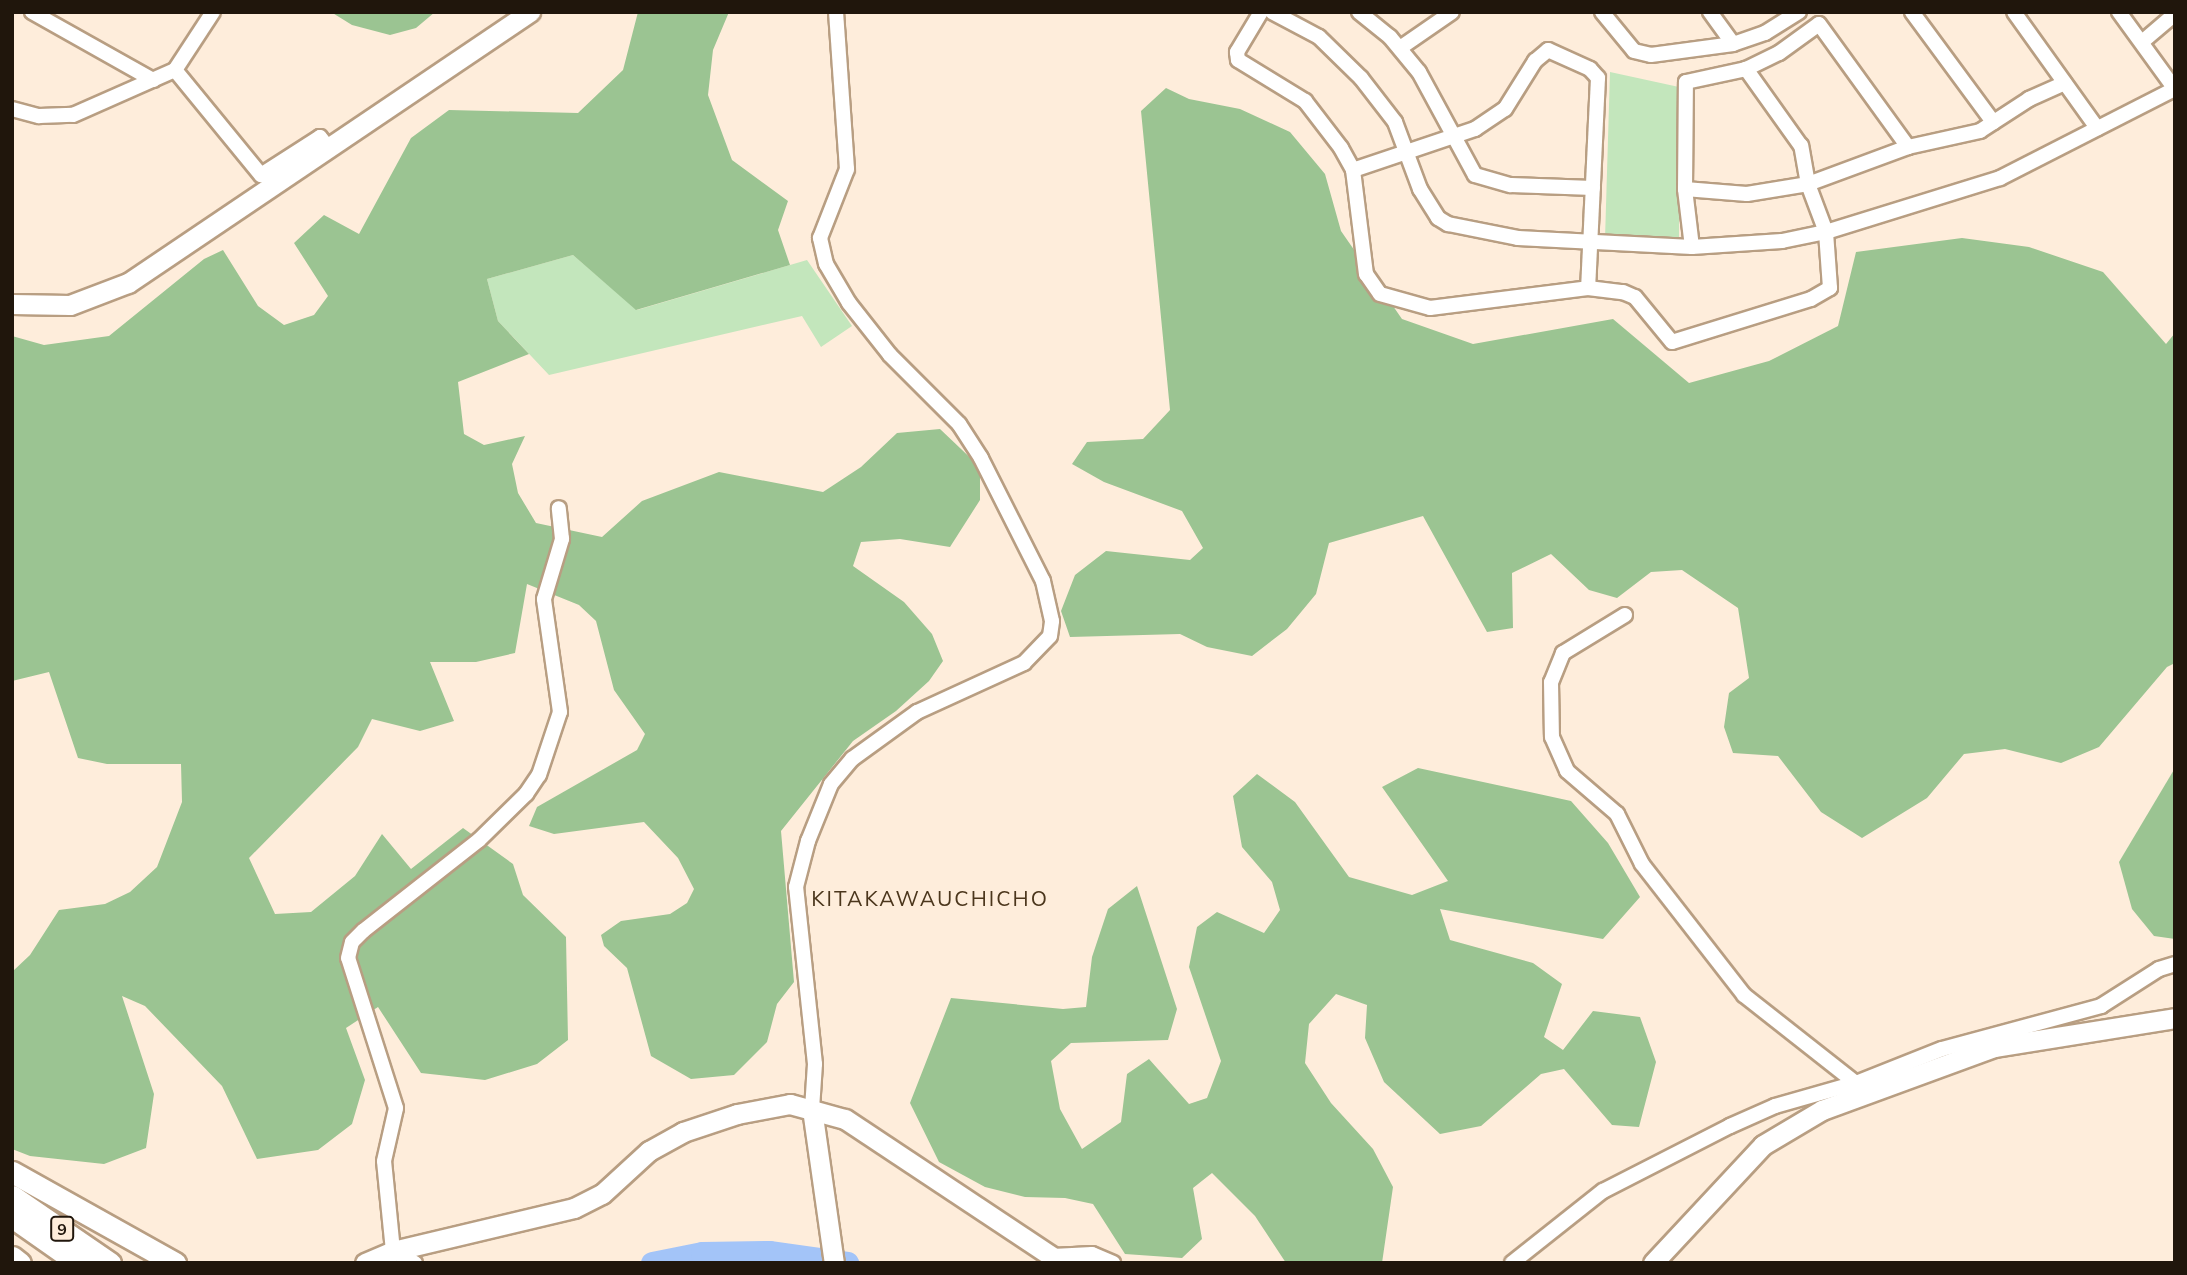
<!DOCTYPE html>
<html>
<head>
<meta charset="utf-8">
<style>
  body { margin:0 }
  #map { position:relative; width:2187px; height:1275px; overflow:hidden; background:#feeddb; font-family:Mulish,sans-serif }
  div>[style] { position:absolute }
  [style*='--x'] { left:calc(var(--x)*1px); top:calc(var(--y)*1px); width:calc(var(--w)*1px); rotate:calc(var(--a)*1deg) }
  .green>* { inset:0; background:#c3e6bc }
  .forest>* { inset:0; background:#9bc492 }
  .river>* { height:23px; margin:-11.5px; padding:0 11.5px; transform-origin:11.5px; border-radius:11.5px; background:#a3c4f8 }
  .roads { filter:drop-shadow(2px 0 #b89e82) drop-shadow(-2px 0 #b89e82) drop-shadow(0 2px #b89e82) drop-shadow(0 -2px #b89e82) }
  .street>* { height:14px; margin:-7px; padding:0 7px; transform-origin:7px; border-radius:7px; background:#fff }
  .secondary>* { height:19px; margin:-9.5px; padding:0 9.5px; transform-origin:9.5px; border-radius:9.5px; background:#fff }
  .primary>* { height:21px; margin:-10.5px; padding:0 10.5px; transform-origin:10.5px; border-radius:10.5px; background:#fff }
  span { translate:-50% -50%; white-space:nowrap; text-align:center; line-height:1.15; -webkit-text-stroke:5px #feeddb; paint-order:stroke }
  .shield-label span { padding:2px 5px; background:#feeddb; border:2px solid; border-radius:5px; -webkit-text-stroke-width:0 }
  .shield-label { font-size:16px; color:#20160c; font-weight:700 }
  .quarter-label { font-size:21px; color:#4b361c; letter-spacing:2px }
  .frame { position:absolute; inset:0; border:14px solid #20160c; pointer-events:none }
</style>
</head>
<body>
<div id="map">
  <div class="green">
    <i style="clip-path:polygon(1610px 72px,1679px 87px,1679px 240px,1605px 239px)"></i>
    <i style="clip-path:polygon(573px 255px,637px 310px,807px 260px,852px 326px,821px 347px,802px 316px,549px 375px,498px 321px,487px 279px)"></i>
  </div>
  <div class="forest">
    <i style="clip-path:polygon(331px 12px,435px 12px,416px 28px,390px 35px,352px 25px)"></i>
    <i style="clip-path:polygon(638px 12px,729px 12px,713px 50px,708px 95px,732px 160px,788px 201px,778px 230px,790px 265px,636px 310px,573px 255px,487px 279px,498px 321px,529px 354px,458px 382px,464px 434px,484px 445px,525px 436px,512px 464px,518px 493px,536px 523px,602px 537px,642px 501px,719px 472px,823px 492px,861px 467px,897px 433px,940px 429px,980px 467px,980px 500px,950px 547px,900px 539px,861px 542px,853px 566px,904px 602px,932px 634px,943px 661px,929px 681px,896px 711px,853px 741px,781px 831px,794px 982px,777px 1004px,767px 1042px,734px 1075px,691px 1079px,651px 1056px,627px 968px,604px 946px,601px 935px,621px 921px,670px 914px,687px 903px,694px 889px,678px 858px,644px 822px,554px 834px,529px 826px,537px 807px,637px 750px,645px 734px,614px 690px,596px 621px,579px 605px,527px 584px,515px 653px,476px 662px,430px 662px,454px 721px,420px 731px,372px 719px,358px 747px,249px 858px,275px 914px,311px 912px,355px 876px,382px 834px,411px 869px,463px 828px,513px 864px,523px 895px,566px 937px,568px 1040px,537px 1064px,485px 1080px,421px 1073px,378px 1007px,346px 1028px,365px 1080px,352px 1124px,318px 1150px,257px 1159px,222px 1086px,145px 1006px,122px 996px,154px 1094px,146px 1148px,104px 1164px,30px 1156px,12px 1149px,12px 972px,30px 955px,59px 910px,105px 904px,130px 892px,157px 867px,182px 802px,181px 764px,107px 764px,78px 758px,49px 672px,12px 681px,12px 336px,44px 345px,109px 336px,204px 259px,223px 250px,258px 306px,284px 325px,314px 315px,328px 296px,294px 243px,324px 215px,359px 234px,411px 138px,449px 110px,578px 113px,623px 70px)"></i>
    <i style="clip-path:polygon(1166px 88px,1189px 99px,1240px 109px,1290px 132px,1325px 174px,1341px 231px,1402px 319px,1473px 344px,1613px 319px,1689px 383px,1769px 361px,1838px 326px,1856px 252px,1962px 238px,2029px 247px,2103px 272px,2166px 344px,2175px 333px,2175px 663px,2167px 667px,2099px 747px,2061px 763px,2005px 749px,1964px 754px,1927px 798px,1862px 838px,1821px 812px,1778px 756px,1733px 753px,1724px 727px,1729px 693px,1749px 678px,1738px 608px,1682px 570px,1651px 572px,1617px 598px,1589px 590px,1551px 554px,1512px 573px,1513px 628px,1487px 632px,1423px 516px,1329px 543px,1316px 594px,1287px 629px,1252px 656px,1207px 647px,1180px 634px,1070px 637px,1061px 611px,1075px 575px,1106px 551px,1190px 560px,1203px 548px,1182px 511px,1104px 482px,1072px 464px,1087px 442px,1143px 439px,1170px 410px,1141px 111px)"></i>
    <i style="clip-path:polygon(1418px 768px,1571px 801px,1608px 843px,1640px 897px,1603px 939px,1440px 909px,1450px 940px,1533px 963px,1562px 984px,1544px 1037px,1563px 1050px,1593px 1011px,1640px 1017px,1656px 1062px,1639px 1127px,1612px 1125px,1564px 1069px,1541px 1074px,1481px 1126px,1440px 1134px,1384px 1082px,1365px 1038px,1367px 1005px,1336px 994px,1309px 1024px,1305px 1063px,1331px 1103px,1373px 1149px,1393px 1187px,1382px 1263px,1286px 1263px,1255px 1216px,1212px 1173px,1193px 1188px,1202px 1239px,1182px 1258px,1125px 1254px,1093px 1204px,1065px 1198px,1025px 1197px,985px 1187px,939px 1162px,910px 1103px,951px 998px,1063px 1009px,1086px 1007px,1092px 957px,1108px 909px,1137px 886px,1177px 1009px,1168px 1040px,1071px 1043px,1051px 1061px,1060px 1109px,1082px 1149px,1121px 1122px,1127px 1074px,1149px 1059px,1189px 1104px,1207px 1098px,1221px 1061px,1189px 967px,1197px 927px,1217px 912px,1264px 933px,1280px 910px,1272px 882px,1242px 847px,1233px 796px,1257px 774px,1295px 802px,1349px 877px,1412px 895px,1448px 881px,1382px 787px)"></i>
    <i style="clip-path:polygon(2175px 768px,2175px 939px,2154px 936px,2132px 909px,2119px 862px)"></i>
  </div>
  <div class="river">
    <i style="--x:652;--y:1263;--w:51;--a:-11.3"></i>
    <i style="--x:702;--y:1253;--w:67;--a:-0.9"></i>
    <i style="--x:769;--y:1252;--w:79;--a:8"></i>
  </div>
  <div class="roads">
    <div class="street">
      <i style="--x:32;--y:12;--w:139;--a:29.3"></i>
      <i style="--x:1261;--y:12;--w:47;--a:121"></i>
      <i style="--x:1237;--y:52;--w:8;--a:83"></i>
      <i style="--x:1238;--y:60;--w:79;--a:31.5"></i>
      <i style="--x:1305;--y:101;--w:59;--a:52.5"></i>
      <i style="--x:1341;--y:148;--w:25;--a:61"></i>
      <i style="--x:1353;--y:170;--w:105;--a:82.9"></i>
      <i style="--x:1366;--y:274;--w:24;--a:55"></i>
      <i style="--x:1380;--y:294;--w:52;--a:15.6"></i>
      <i style="--x:1430;--y:308;--w:159;--a:-7.2"></i>
      <i style="--x:1588;--y:288;--w:35;--a:7"></i>
      <i style="--x:1623;--y:292;--w:13;--a:23"></i>
      <i style="--x:1635;--y:297;--w:58;--a:50.6"></i>
      <i style="--x:1672;--y:342;--w:145;--a:-17.2"></i>
      <i style="--x:1811;--y:299;--w:22;--a:-30"></i>
      <i style="--x:1830;--y:288;--w:56;--a:-94.1"></i>
      <i style="--x:1826;--y:232;--w:51;--a:-110.6"></i>
      <i style="--x:1808;--y:184;--w:39;--a:-100"></i>
      <i style="--x:1801;--y:146;--w:95;--a:-125.5"></i>
      <i style="--x:1272;--y:12;--w:53;--a:28"></i>
      <i style="--x:1319;--y:37;--w:59;--a:44.3"></i>
      <i style="--x:1361;--y:78;--w:56;--a:52.3"></i>
      <i style="--x:1395;--y:122;--w:72;--a:69.5"></i>
      <i style="--x:1420;--y:189;--w:34;--a:58"></i>
      <i style="--x:1438;--y:218;--w:12;--a:31"></i>
      <i style="--x:1448;--y:224;--w:71;--a:11.3"></i>
      <i style="--x:1518;--y:238;--w:174;--a:3"></i>
      <i style="--x:1692;--y:247;--w:90;--a:-3.8"></i>
      <i style="--x:1782;--y:241;--w:45;--a:-11.6"></i>
      <i style="--x:1826;--y:232;--w:182;--a:-17.2"></i>
      <i style="--x:2000;--y:178;--w:196;--a:-27"></i>
      <i style="--x:1359;--y:12;--w:40;--a:39"></i>
      <i style="--x:1390;--y:37;--w:45;--a:50.4"></i>
      <i style="--x:1419;--y:72;--w:117;--a:61.5"></i>
      <i style="--x:1475;--y:175;--w:37;--a:16"></i>
      <i style="--x:1511;--y:185;--w:82;--a:2.1"></i>
      <i style="--x:1602;--y:12;--w:50;--a:50.6"></i>
      <i style="--x:1634;--y:51;--w:17;--a:13"></i>
      <i style="--x:1651;--y:55;--w:83;--a:-7.6"></i>
      <i style="--x:1733;--y:44;--w:34;--a:-19"></i>
      <i style="--x:1765;--y:33;--w:40;--a:-32"></i>
      <i style="--x:1710;--y:12;--w:39;--a:54"></i>
      <i style="--x:1912;--y:12;--w:137;--a:53.6"></i>
      <i style="--x:2014;--y:12;--w:143;--a:54.4"></i>
      <i style="--x:2119;--y:12;--w:95;--a:54"></i>
      <i style="--x:2142;--y:42;--w:43;--a:-40.3"></i>
      <i style="--x:1400;--y:48;--w:63;--a:-34.7"></i>
      <i style="--x:175;--y:70;--w:136;--a:50.7"></i>
      <i style="--x:261;--y:175;--w:70;--a:-32.8"></i>
      <i style="--x:320;--y:137;--w:16;--a:52"></i>
      <i style="--x:12;--y:109;--w:28;--a:15"></i>
      <i style="--x:39;--y:116;--w:34;--a:-2"></i>
      <i style="--x:73;--y:115;--w:111;--a:-23.8"></i>
      <i style="--x:175;--y:70;--w:69;--a:-56.8"></i>
      <i style="--x:1353;--y:170;--w:129;--a:-18.6"></i>
      <i style="--x:1475;--y:129;--w:36;--a:-34"></i>
      <i style="--x:1505;--y:109;--w:57;--a:-58"></i>
      <i style="--x:1535;--y:61;--w:17;--a:-40"></i>
      <i style="--x:1548;--y:50;--w:46;--a:24.3"></i>
      <i style="--x:1590;--y:69;--w:12;--a:48"></i>
      <i style="--x:1598;--y:78;--w:210;--a:92.7"></i>
      <i style="--x:1685;--y:189;--w:62;--a:4.6"></i>
      <i style="--x:1747;--y:194;--w:62;--a:-9.3"></i>
      <i style="--x:1808;--y:184;--w:107;--a:-20.3"></i>
      <i style="--x:1908;--y:147;--w:74;--a:-12.5"></i>
      <i style="--x:1980;--y:131;--w:59;--a:-33.1"></i>
      <i style="--x:2029;--y:99;--w:39;--a:-24"></i>
      <i style="--x:1692;--y:247;--w:58;--a:-96.9"></i>
      <i style="--x:1685;--y:189;--w:107;--a:-89.5"></i>
      <i style="--x:1686;--y:82;--w:61;--a:-12.2"></i>
      <i style="--x:1746;--y:69;--w:37;--a:-26"></i>
      <i style="--x:1779;--y:53;--w:49;--a:-35.9"></i>
      <i style="--x:1819;--y:24;--w:152;--a:54.1"></i>
      <i style="--x:1625;--y:615;--w:73;--a:148.5"></i>
      <i style="--x:1563;--y:653;--w:31;--a:112"></i>
      <i style="--x:1551;--y:682;--w:55;--a:89"></i>
      <i style="--x:1552;--y:737;--w:37;--a:66"></i>
      <i style="--x:1567;--y:771;--w:66;--a:40.7"></i>
      <i style="--x:1617;--y:814;--w:56;--a:63.4"></i>
      <i style="--x:1642;--y:864;--w:166;--a:52.1"></i>
      <i style="--x:1744;--y:995;--w:142;--a:38.2"></i>
      <i style="--x:812;--y:1109;--w:45;--a:-86.2"></i>
      <i style="--x:815;--y:1064;--w:178;--a:-96.1"></i>
      <i style="--x:796;--y:887;--w:48;--a:-75.4"></i>
      <i style="--x:808;--y:841;--w:61;--a:-68"></i>
      <i style="--x:831;--y:784;--w:33;--a:-50"></i>
      <i style="--x:852;--y:759;--w:80;--a:-35.9"></i>
      <i style="--x:917;--y:712;--w:118;--a:-24.6"></i>
      <i style="--x:1024;--y:663;--w:37;--a:-46"></i>
      <i style="--x:1050;--y:636;--w:15;--a:-82"></i>
      <i style="--x:1052;--y:621;--w:41;--a:-102.7"></i>
      <i style="--x:1043;--y:581;--w:138;--a:-116.8"></i>
      <i style="--x:981;--y:458;--w:40;--a:-122.9"></i>
      <i style="--x:959;--y:424;--w:98;--a:-135"></i>
      <i style="--x:890;--y:355;--w:66;--a:-128.3"></i>
      <i style="--x:849;--y:303;--w:45;--a:-120.5"></i>
      <i style="--x:826;--y:264;--w:27;--a:-103"></i>
      <i style="--x:820;--y:238;--w:74;--a:-68.6"></i>
      <i style="--x:847;--y:169;--w:157;--a:-94"></i>
      <i style="--x:1053;--y:1256;--w:39;--a:-3"></i>
      <i style="--x:1092;--y:1254;--w:23;--a:23"></i>
      <i style="--x:415;--y:1263;--w:25;--a:-151"></i>
      <i style="--x:393;--y:1251;--w:90;--a:-95.7"></i>
      <i style="--x:384;--y:1161;--w:54;--a:-77.2"></i>
      <i style="--x:396;--y:1108;--w:157;--a:-107.7"></i>
      <i style="--x:348;--y:958;--w:16;--a:-76"></i>
      <i style="--x:352;--y:942;--w:16;--a:-45"></i>
      <i style="--x:363;--y:931;--w:147;--a:-38.1"></i>
      <i style="--x:479;--y:840;--w:66;--a:-44.4"></i>
      <i style="--x:526;--y:794;--w:23;--a:-56"></i>
      <i style="--x:539;--y:775;--w:66;--a:-71.6"></i>
      <i style="--x:560;--y:712;--w:114;--a:-98.1"></i>
      <i style="--x:544;--y:599;--w:63;--a:-73.3"></i>
      <i style="--x:562;--y:539;--w:31;--a:-96"></i>
      <i style="--x:1512;--y:1263;--w:116;--a:-38.4"></i>
      <i style="--x:1603;--y:1191;--w:143;--a:-27.1"></i>
      <i style="--x:1730;--y:1126;--w:49;--a:-24"></i>
      <i style="--x:1775;--y:1106;--w:84;--a:-15.9"></i>
      <i style="--x:1856;--y:1083;--w:92;--a:-21.6"></i>
      <i style="--x:1942;--y:1049;--w:165;--a:-15.1"></i>
      <i style="--x:2101;--y:1006;--w:69;--a:-32.5"></i>
      <i style="--x:2159;--y:969;--w:17;--a:-17"></i>
    </div>
    <div class="secondary">
      <i style="--x:12;--y:304;--w:58;--a:1"></i>
      <i style="--x:70;--y:305;--w:62;--a:-20.8"></i>
      <i style="--x:128;--y:283;--w:485;--a:-34"></i>
      <i style="--x:812;--y:1109;--w:156;--a:81.9"></i>
      <i style="--x:365;--y:1263;--w:30;--a:-23"></i>
      <i style="--x:393;--y:1251;--w:186;--a:-13.4"></i>
      <i style="--x:574;--y:1208;--w:31;--a:-27"></i>
      <i style="--x:602;--y:1194;--w:64;--a:-42.5"></i>
      <i style="--x:649;--y:1151;--w:39;--a:-29"></i>
      <i style="--x:683;--y:1132;--w:57;--a:-18.4"></i>
      <i style="--x:737;--y:1114;--w:54;--a:-10.7"></i>
      <i style="--x:790;--y:1104;--w:57;--a:15.3"></i>
      <i style="--x:845;--y:1119;--w:260;--a:33.6"></i>
      <i style="--x:1653;--y:1263;--w:161;--a:-47"></i>
      <i style="--x:1763;--y:1145;--w:69;--a:-30.7"></i>
      <i style="--x:1822;--y:1110;--w:183;--a:-20.1"></i>
      <i style="--x:1994;--y:1047;--w:183;--a:-9.1"></i>
    </div>
    <div class="primary">
      <i style="--x:12;--y:1172;--w:187;--a:29.2"></i>
      <i style="--x:12;--y:1196;--w:119;--a:34.4"></i>
      <i style="--x:12;--y:1217;--w:80;--a:34.9"></i>
      <i style="--x:12;--y:1257;--w:10;--a:37"></i>
    </div>
  </div>
  <div class="shield-label">
    <span style="left:62px;top:1229px">9</span>
  </div>
  <div class="quarter-label">
    <span style="left:930px;top:898px">KITAKAWAUCHICHO</span>
  </div>
  <div class="frame"></div>
</div>
</body>
</html>
